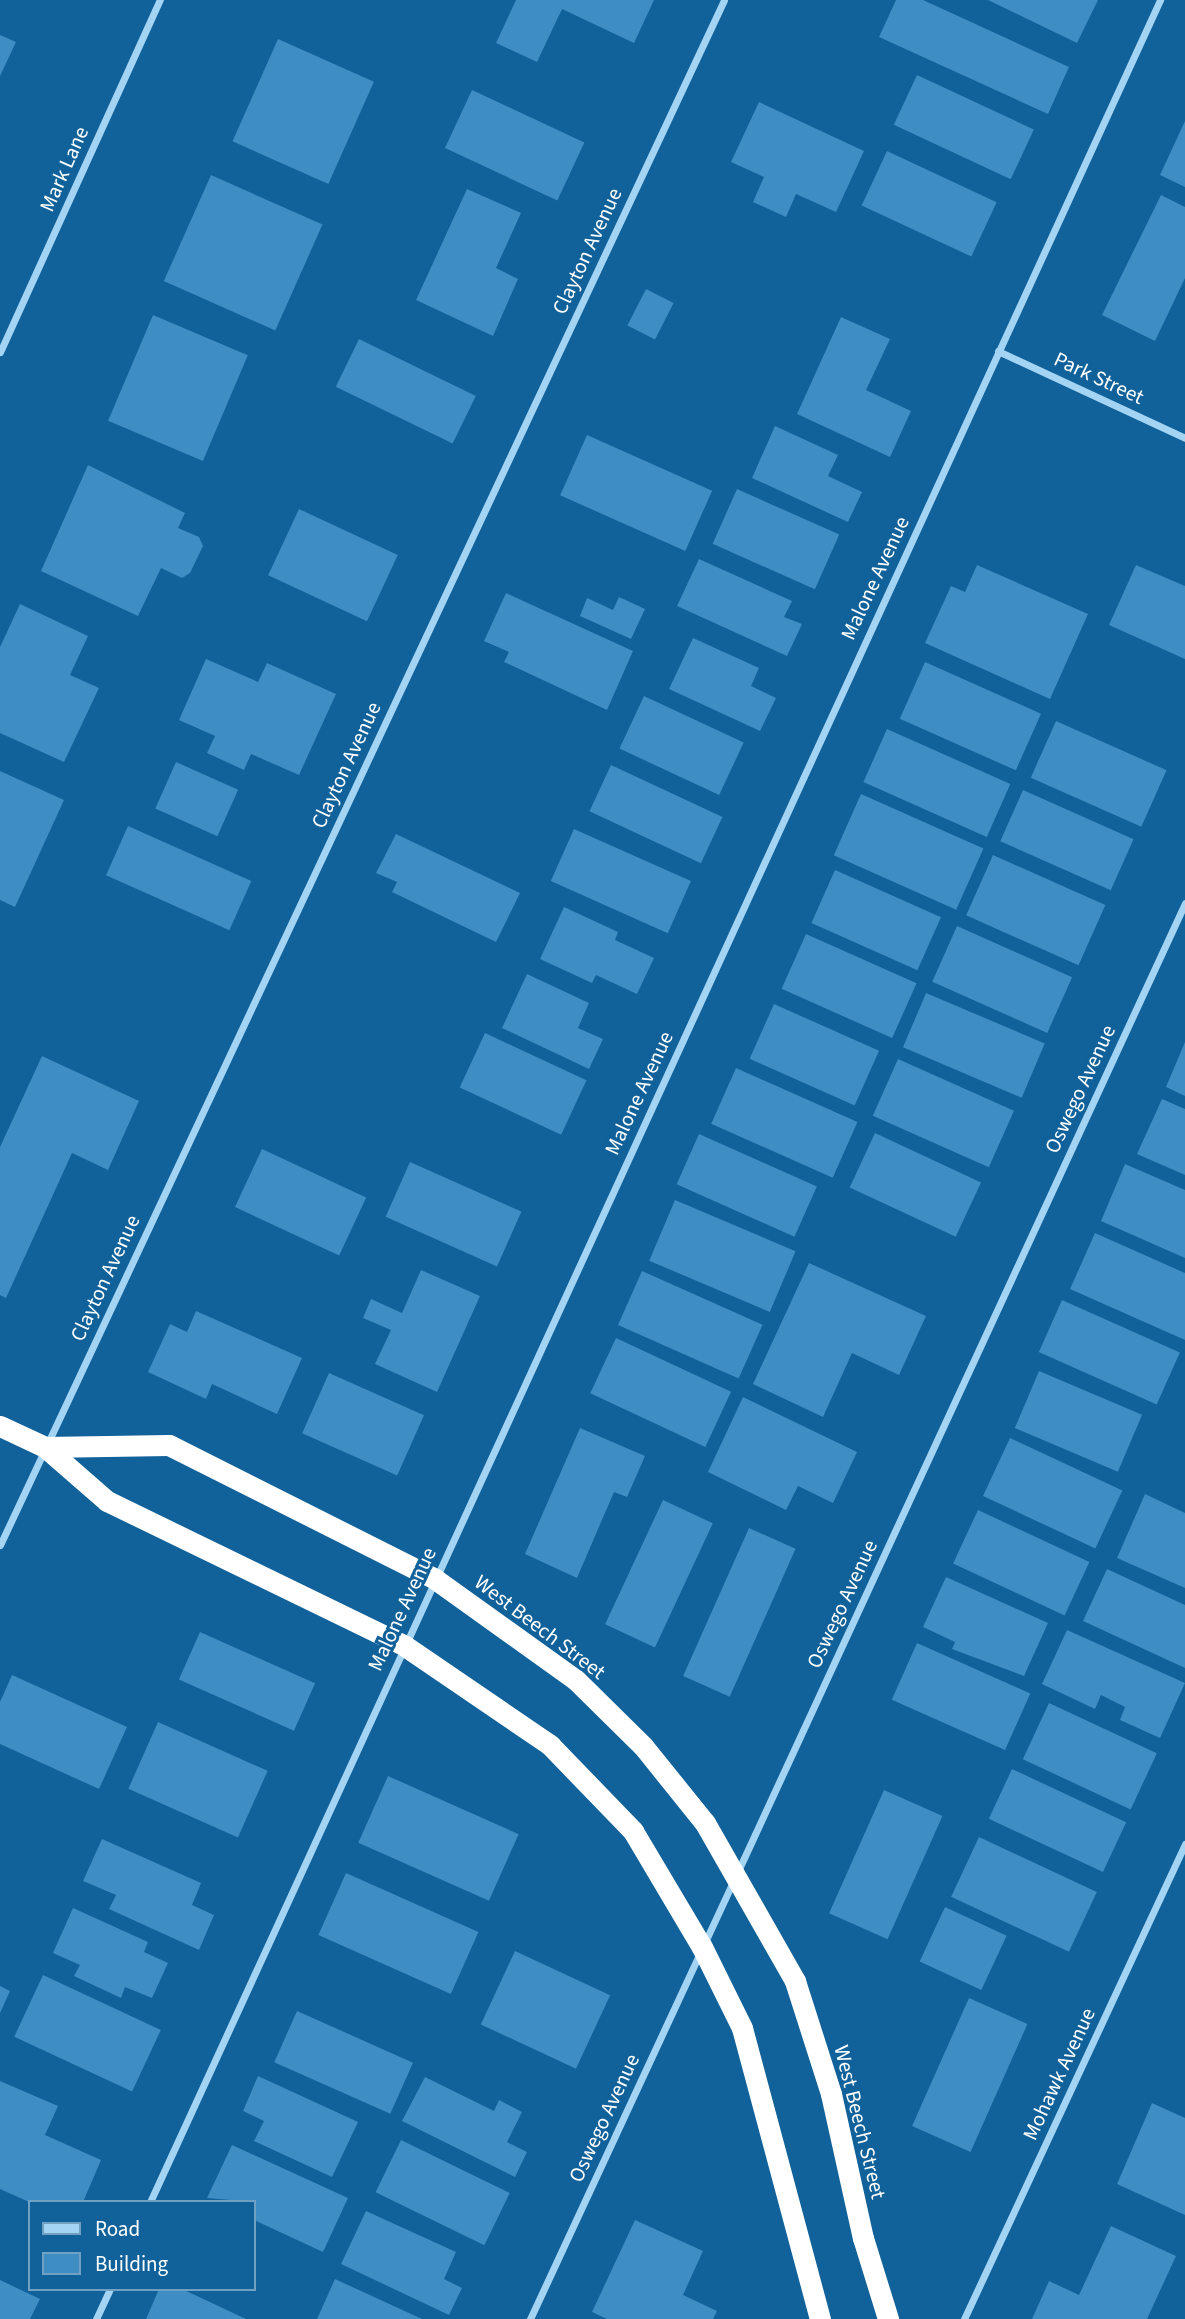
<!DOCTYPE html>
<html>
<head>
<meta charset="utf-8">
<style>
  body { margin:0 }
  #map { position:relative; width:1185px; height:2319px; overflow:hidden; background:#11619a; font-family:"Source Sans 3",sans-serif }
  div>[style] { position:absolute }
  [style*='--x'] { left:calc(var(--x)*1px); top:calc(var(--y)*1px); width:calc(var(--w)*1px); rotate:calc(var(--a)*1deg) }
  .building>* { inset:0; background:#3e8dc3; transform-origin:0 0 }
  .street>* { height:7px; margin:-3.5px; padding:0 3.5px; transform-origin:3.5px; border-radius:3.5px; background:#a4d4f4 }
  .highway>* { height:21px; margin:-10.5px; padding:0 10.5px; transform-origin:10.5px; border-radius:10.5px; background:#fff }
  span { translate:-50% -50%; white-space:nowrap; text-align:center; line-height:1.15; -webkit-text-stroke:6px #11619a; paint-order:stroke }
  .street-label { font-size:21px; color:#fff }
  .legend { position:absolute; left:28px; top:2200px; width:228px; height:91px; box-sizing:border-box; background:#11619a; border:2px solid #70a0c2; margin:0; padding:9px 12px; list-style:none; font-size:21px; color:#fff }
  .legend li { display:flex; align-items:center; gap:14px; height:35px }
  .legend b { width:35px; border:2px solid #70a0c2 }
</style>
</head>
<body>
<div id="map">
  <div class="building">
    <i style="clip-path:polygon(516px 0,654px 0,634px 43px,562px 9px,537px 62px,496px 43px)"></i>
    <i style="clip-path:polygon(896px 0,923px 0,1069px 67px,1048px 114px,879px 37px)"></i>
    <i style="clip-path:polygon(988px 0,1098px 0,1077px 43px)"></i>
    <i style="clip-path:polygon(0 35px,16px 42px,0 76px)"></i>
    <i style="left:278px;top:39px;width:105px;height:112px;rotate:24deg"></i>
    <i style="left:917px;top:75px;width:129px;height:55px;rotate:25deg"></i>
    <i style="left:472px;top:90px;width:124px;height:64px;rotate:25deg"></i>
    <i style="clip-path:polygon(759px 102px,864px 151px,836px 212px,796px 194px,786px 217px,753px 202px,764px 177px,731px 162px)"></i>
    <i style="clip-path:polygon(1185px 121px,1185px 187px,1160px 175px)"></i>
    <i style="left:887px;top:151px;width:121px;height:60px;rotate:25deg"></i>
    <i style="left:211px;top:175px;width:122px;height:116px;rotate:24deg"></i>
    <i style="clip-path:polygon(467px 189px,521px 213px,496px 268px,518px 279px,493px 336px,416px 300px)"></i>
    <i style="clip-path:polygon(1161px 195px,1185px 207px,1185px 278px,1155px 341px,1102px 315px)"></i>
    <i style="left:646px;top:289px;width:31px;height:41px;rotate:27deg"></i>
    <i style="left:153px;top:315px;width:103px;height:115px;rotate:23deg"></i>
    <i style="clip-path:polygon(841px 317px,890px 339px,866px 390px,911px 411px,890px 457px,797px 414px)"></i>
    <i style="left:359px;top:339px;width:130px;height:53px;rotate:26deg"></i>
    <i style="clip-path:polygon(775px 426px,838px 455px,828px 476px,862px 492px,848px 522px,752px 478px)"></i>
    <i style="left:587px;top:435px;width:137px;height:66px;rotate:24deg"></i>
    <i style="clip-path:polygon(88px 465px,185px 513px,178px 528px,199px 537px,203px 546px,190px 573px,182px 578px,161px 568px,138px 616px,41px 571px)"></i>
    <i style="left:737px;top:489px;width:112px;height:60px;rotate:24deg"></i>
    <i style="left:299px;top:509px;width:109px;height:73px;rotate:25deg"></i>
    <i style="clip-path:polygon(699px 559px,792px 601px,784px 617px,802px 624px,787px 656px,677px 606px)"></i>
    <i style="clip-path:polygon(977px 565px,1088px 614px,1050px 699px,925px 643px,951px 586px,965px 592px)"></i>
    <i style="clip-path:polygon(1136px 565px,1185px 586px,1185px 659px,1109px 625px)"></i>
    <i style="clip-path:polygon(506px 593px,633px 651px,607px 710px,504px 662px,509px 652px,484px 641px)"></i>
    <i style="clip-path:polygon(619px 597px,645px 609px,631px 639px,580px 616px,587px 598px,613px 610px)"></i>
    <i style="clip-path:polygon(20px 604px,88px 636px,70px 675px,99px 688px,64px 762px,0 733px,0 647px)"></i>
    <i style="clip-path:polygon(693px 638px,759px 668px,751px 686px,776px 698px,760px 731px,669px 689px)"></i>
    <i style="clip-path:polygon(206px 659px,258px 682px,267px 663px,336px 694px,299px 775px,251px 754px,244px 770px,207px 753px,215px 736px,179px 720px)"></i>
    <i style="left:925px;top:662px;width:127px;height:62px;rotate:24deg"></i>
    <i style="left:644px;top:696px;width:110px;height:58px;rotate:25deg"></i>
    <i style="left:1056px;top:721px;width:121px;height:62px;rotate:24deg"></i>
    <i style="left:887px;top:729px;width:135px;height:58px;rotate:24deg"></i>
    <i style="left:176px;top:762px;width:68px;height:51px;rotate:24deg"></i>
    <i style="left:611px;top:765px;width:123px;height:51px;rotate:25deg"></i>
    <i style="clip-path:polygon(0 771px,64px 800px,15px 907px,0 900px)"></i>
    <i style="left:1023px;top:790px;width:121px;height:56px;rotate:24deg"></i>
    <i style="left:861px;top:794px;width:134px;height:67px;rotate:24deg"></i>
    <i style="left:128px;top:826px;width:135px;height:54px;rotate:24deg"></i>
    <i style="left:574px;top:829px;width:128px;height:57px;rotate:24deg"></i>
    <i style="clip-path:polygon(396px 834px,520px 893px,496px 942px,392px 892px,397px 882px,376px 873px)"></i>
    <i style="left:993px;top:855px;width:123px;height:66px;rotate:24deg"></i>
    <i style="left:835px;top:870px;width:116px;height:58px;rotate:24deg"></i>
    <i style="clip-path:polygon(564px 907px,618px 932px,615px 940px,654px 958px,637px 994px,596px 975px,592px 983px,540px 959px)"></i>
    <i style="left:957px;top:926px;width:126px;height:61px;rotate:24deg"></i>
    <i style="left:806px;top:934px;width:121px;height:60px;rotate:24deg"></i>
    <i style="clip-path:polygon(527px 974px,589px 1003px,578px 1028px,603px 1039px,589px 1069px,502px 1028px)"></i>
    <i style="left:926px;top:993px;width:129px;height:59px;rotate:23deg"></i>
    <i style="left:774px;top:1004px;width:115px;height:60px;rotate:24deg"></i>
    <i style="left:485px;top:1033px;width:112px;height:60px;rotate:25deg"></i>
    <i style="clip-path:polygon(1185px 1042px,1185px 1096px,1166px 1087px)"></i>
    <i style="clip-path:polygon(42px 1056px,139px 1101px,108px 1170px,72px 1153px,6px 1298px,0 1295px,0 1147px)"></i>
    <i style="left:898px;top:1059px;width:127px;height:62px;rotate:24deg"></i>
    <i style="left:736px;top:1068px;width:133px;height:61px;rotate:24deg"></i>
    <i style="clip-path:polygon(1162px 1099px,1185px 1109px,1185px 1175px,1137px 1154px)"></i>
    <i style="left:875px;top:1133px;width:117px;height:60px;rotate:25deg"></i>
    <i style="left:699px;top:1134px;width:129px;height:55px;rotate:24deg"></i>
    <i style="left:262px;top:1149px;width:115px;height:64px;rotate:25deg"></i>
    <i style="left:410px;top:1162px;width:122px;height:60px;rotate:24deg"></i>
    <i style="clip-path:polygon(1125px 1164px,1185px 1190px,1185px 1258px,1101px 1221px)"></i>
    <i style="left:675px;top:1200px;width:131px;height:66px;rotate:23deg"></i>
    <i style="clip-path:polygon(1095px 1233px,1185px 1273px,1185px 1340px,1070px 1289px)"></i>
    <i style="clip-path:polygon(809px 1263px,926px 1316px,899px 1375px,852px 1353px,823px 1417px,753px 1384px)"></i>
    <i style="clip-path:polygon(421px 1270px,480px 1296px,437px 1392px,375px 1364px,391px 1330px,363px 1318px,371px 1299px,402px 1313px)"></i>
    <i style="left:642px;top:1271px;width:132px;height:59px;rotate:24deg"></i>
    <i style="left:1062px;top:1300px;width:129px;height:57px;rotate:24deg"></i>
    <i style="clip-path:polygon(196px 1311px,302px 1358px,277px 1414px,212px 1384px,206px 1399px,148px 1372px,170px 1324px,187px 1332px)"></i>
    <i style="left:616px;top:1338px;width:127px;height:61px;rotate:25deg"></i>
    <i style="left:1039px;top:1371px;width:112px;height:62px;rotate:23deg"></i>
    <i style="left:329px;top:1373px;width:104px;height:66px;rotate:24deg"></i>
    <i style="clip-path:polygon(743px 1397px,857px 1452px,833px 1503px,798px 1486px,786px 1510px,708px 1472px)"></i>
    <i style="clip-path:polygon(580px 1428px,645px 1456px,627px 1497px,614px 1492px,577px 1578px,525px 1554px)"></i>
    <i style="left:1010px;top:1438px;width:124px;height:64px;rotate:25deg"></i>
    <i style="clip-path:polygon(1145px 1494px,1185px 1513px,1185px 1588px,1117px 1558px)"></i>
    <i style="left:663px;top:1500px;width:55px;height:137px;rotate:25deg"></i>
    <i style="left:978px;top:1510px;width:123px;height:59px;rotate:25deg"></i>
    <i style="left:749px;top:1528px;width:51px;height:162px;rotate:24deg"></i>
    <i style="clip-path:polygon(1107px 1569px,1185px 1605px,1185px 1668px,1083px 1621px)"></i>
    <i style="clip-path:polygon(946px 1577px,1048px 1623px,1024px 1676px,952px 1649px,955px 1642px,923px 1627px)"></i>
    <i style="clip-path:polygon(1067px 1630px,1185px 1683px,1160px 1738px,1120px 1720px,1125px 1707px,1101px 1695px,1095px 1709px,1042px 1684px)"></i>
    <i style="left:200px;top:1632px;width:126px;height:52px;rotate:24deg"></i>
    <i style="left:917px;top:1643px;width:124px;height:62px;rotate:24deg"></i>
    <i style="clip-path:polygon(12px 1675px,127px 1727px,99px 1789px,0 1744px,0 1702px)"></i>
    <i style="left:1049px;top:1703px;width:119px;height:62px;rotate:25deg"></i>
    <i style="left:158px;top:1722px;width:120px;height:73px;rotate:24deg"></i>
    <i style="left:1012px;top:1769px;width:126px;height:55px;rotate:25deg"></i>
    <i style="left:388px;top:1776px;width:143px;height:73px;rotate:24deg"></i>
    <i style="left:884px;top:1790px;width:64px;height:135px;rotate:24deg"></i>
    <i style="left:979px;top:1837px;width:130px;height:66px;rotate:25deg"></i>
    <i style="clip-path:polygon(102px 1839px,201px 1883px,192px 1905px,214px 1915px,199px 1950px,109px 1909px,116px 1895px,83px 1881px)"></i>
    <i style="left:346px;top:1873px;width:145px;height:68px;rotate:24deg"></i>
    <i style="left:945px;top:1907px;width:68px;height:60px;rotate:25deg"></i>
    <i style="clip-path:polygon(73px 1908px,148px 1942px,144px 1952px,168px 1963px,152px 1998px,125px 1987px,121px 1998px,74px 1976px,80px 1965px,53px 1953px)"></i>
    <i style="left:515px;top:1951px;width:105px;height:81px;rotate:25deg"></i>
    <i style="left:43px;top:1975px;width:130px;height:68px;rotate:25deg"></i>
    <i style="clip-path:polygon(0 1986px,10px 1991px,0 2013px)"></i>
    <i style="left:969px;top:1998px;width:64px;height:140px;rotate:24deg"></i>
    <i style="left:297px;top:2011px;width:127px;height:56px;rotate:24deg"></i>
    <i style="clip-path:polygon(258px 2076px,358px 2122px,332px 2177px,254px 2141px,264px 2121px,243px 2111px)"></i>
    <i style="clip-path:polygon(425px 2077px,494px 2111px,499px 2100px,522px 2112px,507px 2142px,527px 2152px,515px 2177px,402px 2121px)"></i>
    <i style="clip-path:polygon(0 2081px,58px 2106px,45px 2135px,101px 2160px,83px 2202px,29px 2202px,0 2189px)"></i>
    <i style="clip-path:polygon(1152px 2103px,1185px 2118px,1185px 2215px,1117px 2184px)"></i>
    <i style="left:401px;top:2140px;width:121px;height:58px;rotate:26deg"></i>
    <i style="clip-path:polygon(232px 2145px,348px 2198px,323px 2252px,254px 2220px,254px 2202px,207px 2198px)"></i>
    <i style="clip-path:polygon(366px 2211px,456px 2252px,444px 2279px,462px 2288px,449px 2315px,341px 2264px)"></i>
    <i style="clip-path:polygon(635px 2220px,703px 2251px,683px 2295px,717px 2311px,713px 2319px,607px 2319px,592px 2312px)"></i>
    <i style="clip-path:polygon(1111px 2226px,1176px 2256px,1147px 2319px,1032px 2319px,1049px 2281px,1079px 2295px)"></i>
    <i style="clip-path:polygon(335px 2279px,422px 2319px,317px 2319px)"></i>
    <i style="clip-path:polygon(0 2280px,40px 2299px,30px 2319px,0 2319px)"></i>
    <i style="clip-path:polygon(159px 2289px,182px 2289px,246px 2319px,146px 2319px)"></i>
  </div>
  <div class="street">
    <i style="--x:998;--y:351;--w:206;--a:24.9"></i>
    <i style="--x:0;--y:352;--w:387;--a:-65.6"></i>
    <i style="--x:0;--y:1545;--w:1706;--a:-64.89"></i>
    <i style="--x:738;--y:1871;--w:1066;--a:-65.21"></i>
    <i style="--x:150;--y:2202;--w:2423;--a:-65.36"></i>
    <i style="--x:96;--y:2319;--w:33;--a:-65"></i>
    <i style="--x:530;--y:2319;--w:483;--a:-65.1"></i>
    <i style="--x:964;--y:2319;--w:524;--a:-65.05"></i>
  </div>
  <div class="highway">
    <i style="--x:0;--y:1426;--w:50;--a:25"></i>
    <i style="--x:45;--y:1447;--w:82;--a:41.1"></i>
    <i style="--x:107;--y:1501;--w:331;--a:25.9"></i>
    <i style="--x:405;--y:1646;--w:176;--a:34.3"></i>
    <i style="--x:550;--y:1745;--w:120;--a:46"></i>
    <i style="--x:633;--y:1831;--w:135;--a:59.3"></i>
    <i style="--x:702;--y:1947;--w:90;--a:63.7"></i>
    <i style="--x:742;--y:2028;--w:301;--a:75"></i>
    <i style="--x:45;--y:1447;--w:124;--a:-0.9"></i>
    <i style="--x:169;--y:1445;--w:298;--a:26.7"></i>
    <i style="--x:435;--y:1579;--w:173;--a:35.6"></i>
    <i style="--x:576;--y:1680;--w:94;--a:44.6"></i>
    <i style="--x:643;--y:1746;--w:99;--a:51.2"></i>
    <i style="--x:705;--y:1823;--w:182;--a:60.3"></i>
    <i style="--x:795;--y:1981;--w:119;--a:72.3"></i>
    <i style="--x:831;--y:2094;--w:148;--a:77.5"></i>
    <i style="--x:863;--y:2238;--w:85;--a:72.8"></i>
  </div>
  <div class="street-label">
    <span style="left:64px;top:169px;rotate:-66deg">Mark Lane</span>
    <span style="left:587px;top:251px;rotate:-65deg">Clayton Avenue</span>
    <span style="left:1099px;top:378px;rotate:25deg">Park Street</span>
    <span style="left:875px;top:578px;rotate:-65deg">Malone Avenue</span>
    <span style="left:346px;top:765px;rotate:-65deg">Clayton Avenue</span>
    <span style="left:1080px;top:1089px;rotate:-65deg">Oswego Avenue</span>
    <span style="left:639px;top:1093px;rotate:-65deg">Malone Avenue</span>
    <span style="left:105px;top:1278px;rotate:-65deg">Clayton Avenue</span>
    <span style="left:842px;top:1604px;rotate:-65deg">Oswego Avenue</span>
    <span style="left:402px;top:1609px;rotate:-65deg">Malone Avenue</span>
    <span style="left:540px;top:1627px;rotate:37deg">West Beech Street</span>
    <span style="left:1059px;top:2074px;rotate:-65deg">Mohawk Avenue</span>
    <span style="left:604px;top:2118px;rotate:-65deg">Oswego Avenue</span>
    <span style="left:860px;top:2122px;rotate:76deg">West Beech Street</span>
  </div>
  <ul class="legend">
  <li><b style="height:9px;background:#a4d4f4"></b>Road</li>
  <li><b style="height:19px;background:#3e8dc3"></b>Building</li>
  </ul>
</div>
</body>
</html>
